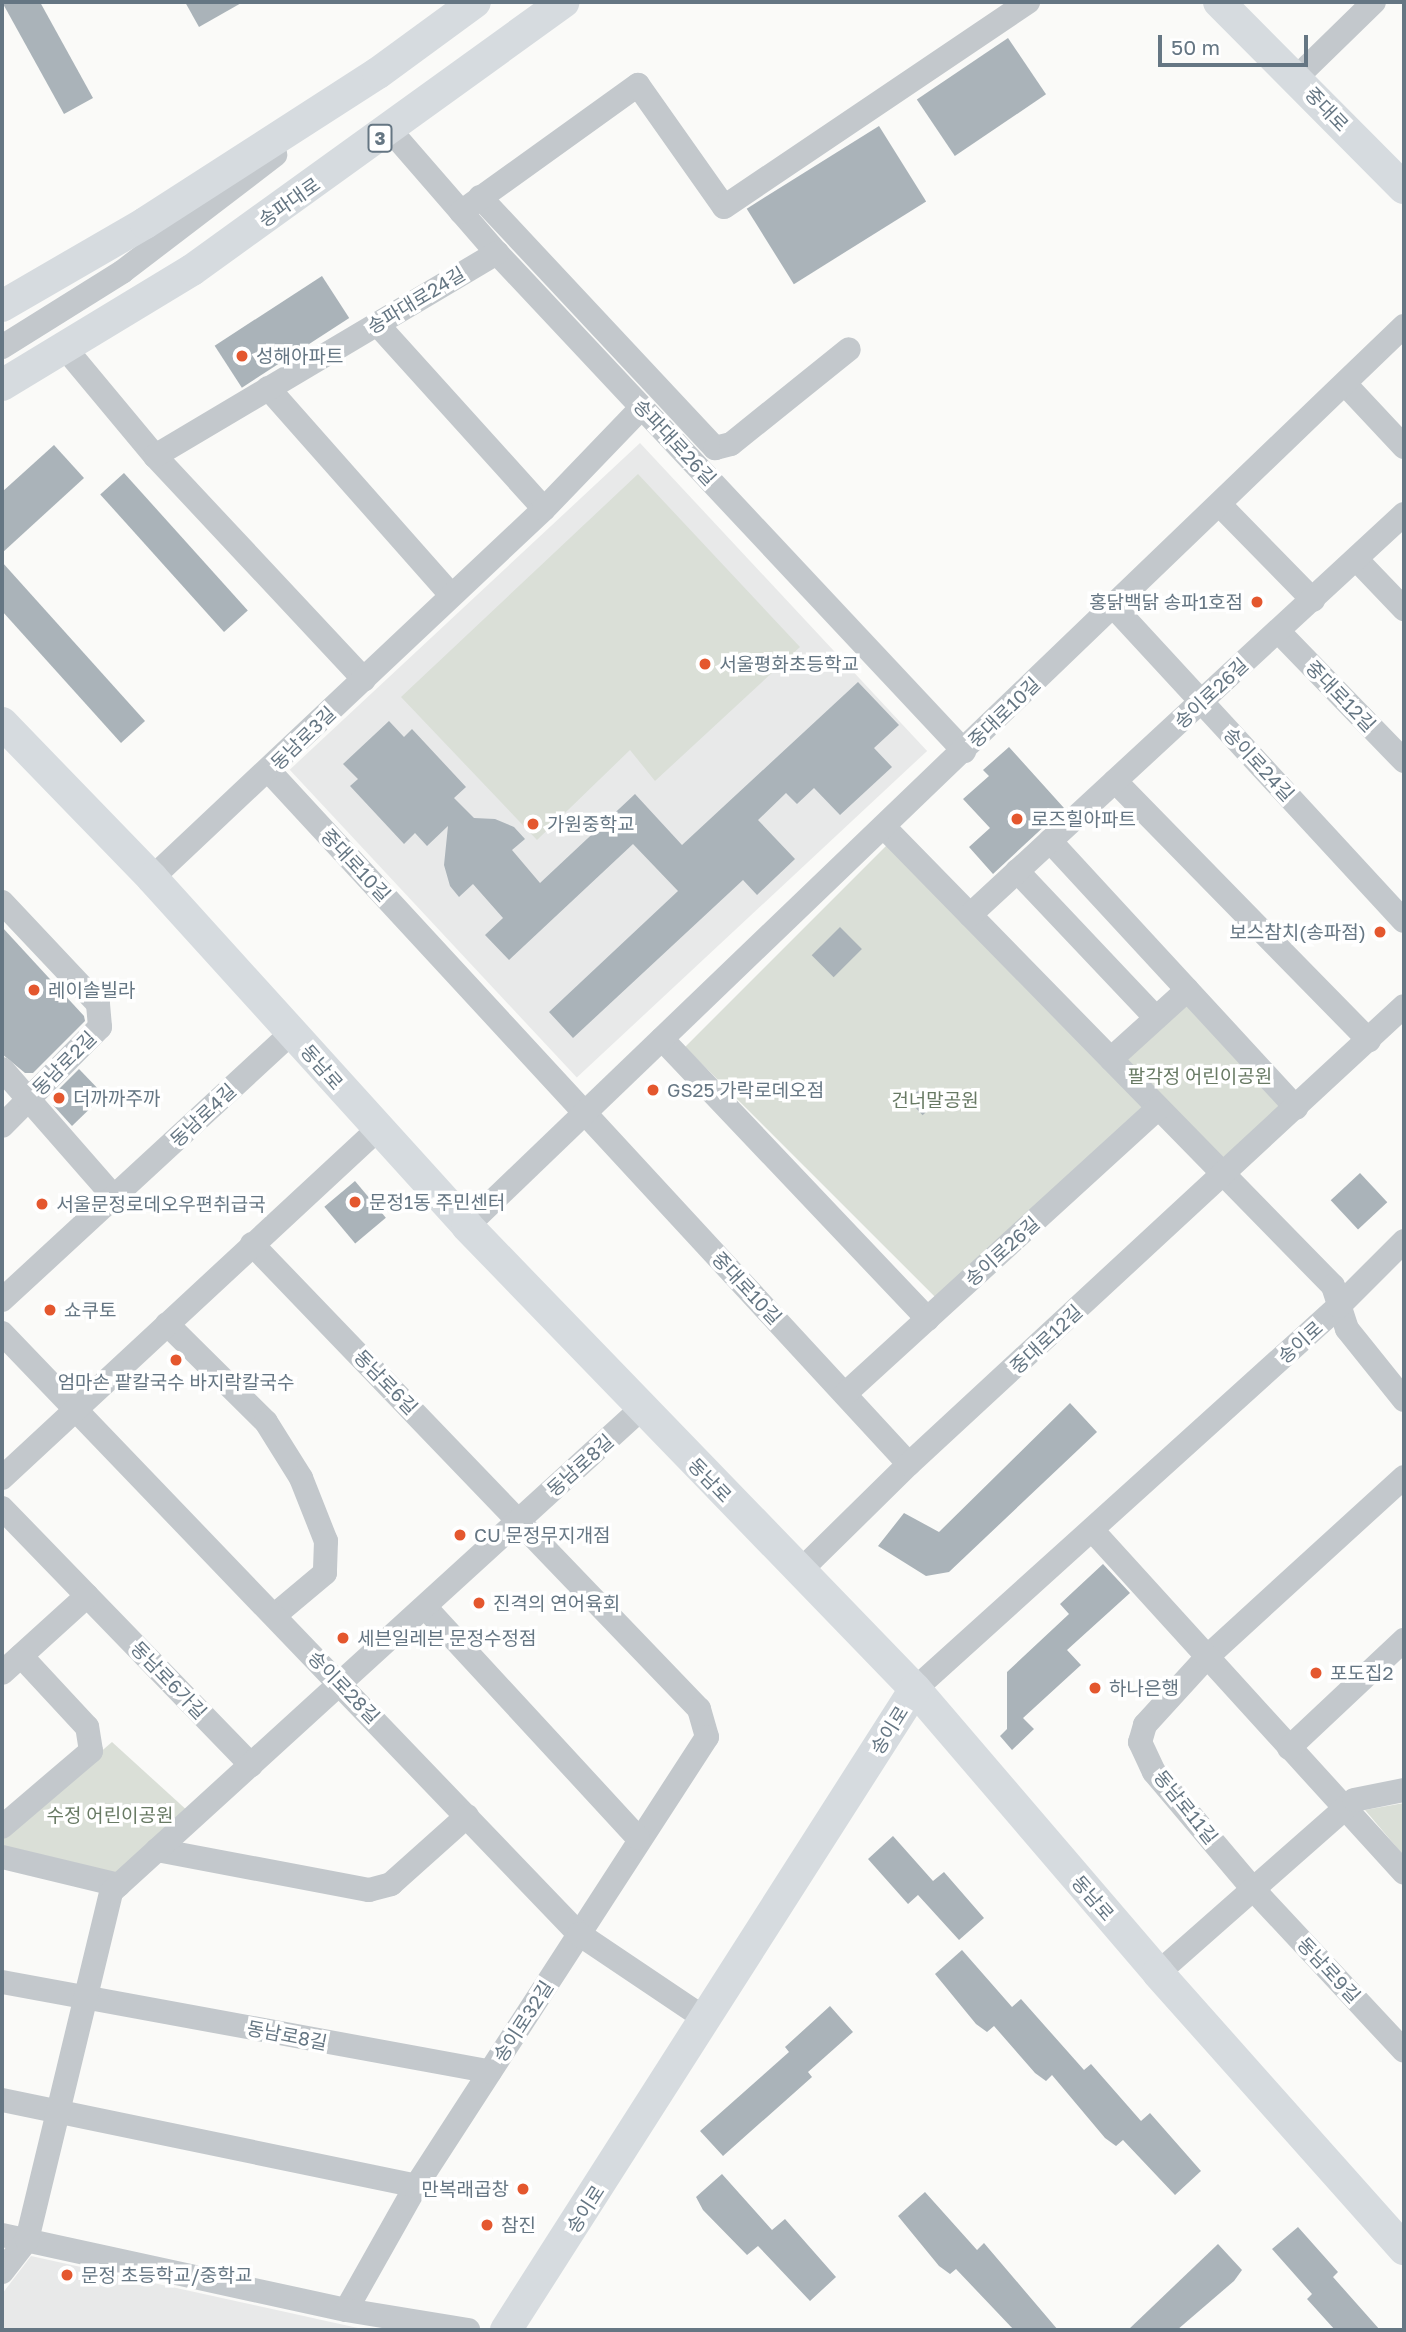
<!DOCTYPE html>
<html>
<head>
<meta charset="utf-8">
<style>
  body { margin:0 }
  #map { position:relative; width:1406px; height:2332px; overflow:hidden; background:#fafaf8; font-family:"Golos Text","Noto Sans KR",sans-serif }
  div>[style] { position:absolute }
  [style*='--x'] { left:calc(var(--x)*1px); top:calc(var(--y)*1px); width:calc(var(--w)*1px); rotate:calc(var(--a)*1deg) }
  .built>* { inset:0; background:#e8e9e9; transform-origin:0 0 }
  .green>* { inset:0; background:#dadfd7; transform-origin:0 0 }
  .building>* { inset:0; background:#aab3b9; transform-origin:0 0 }
  .minor>* { height:24px; margin:-12px; padding:0 12px; transform-origin:12px; border-radius:12px; background:#c3c8cc }
  .major>* { height:32px; margin:-16px; padding:0 16px; transform-origin:16px; border-radius:16px; background:#d6dbdf }
  .dots>* { width:19px; height:19px; translate:-50% -50%; box-sizing:border-box; border:4px solid #fff; border-radius:50% }
  span { translate:-50% -50%; white-space:nowrap; text-align:center; line-height:1.15; -webkit-text-stroke:7px #fff; paint-order:stroke }
  .shield-label span { padding:2px 5px; background:#fff; border:2px solid; border-radius:5px; -webkit-text-stroke-width:0 }
  .shield-label { font-size:18px; color:#657683; font-weight:700 }
  .street-label { font-size:19px; color:#657683 }
  .poi-label { font-size:19px; color:#657683 }
  .left { translate:0 -50%; text-align:left }
  .right { translate:-100% -50%; text-align:right }
  .park-label { font-size:19px; color:#687a64 }
  .frame { position:absolute; inset:0; border:4px solid #657683; pointer-events:none }
  .scale { position:absolute; left:1158px; top:35px; width:150px; height:32px; box-sizing:border-box; border:4px solid #657683; border-top:0; padding-left:9px; font-size:21px; line-height:24px; white-space:nowrap; color:#657683; -webkit-text-stroke:5px #fff; paint-order:stroke }
</style>
</head>
<body>
<div id="map">
  <div class="built">
    <i style="left:640px;top:443px;width:421px;height:479px;rotate:47deg"></i>
    <i style="clip-path:polygon(31px 2256px,367px 2330px,2px 2330px,2px 2294px)"></i>
  </div>
  <div class="green">
    <i style="clip-path:polygon(638px 474px,800px 647px,655px 781px,630px 750px,537px 840px,401px 697px)"></i>
    <i style="left:888px;top:844px;width:371px;height:287px;rotate:45deg"></i>
    <i style="left:1187px;top:1000px;width:149px;height:85px;rotate:47deg"></i>
    <i style="clip-path:polygon(112px 1742px,190px 1813px,124px 1875px,2px 1847px,2px 1837px)"></i>
    <i style="clip-path:polygon(1404px 1803px,1404px 1856px,1365px 1810px)"></i>
  </div>
  <div class="building">
    <i style="clip-path:polygon(2px 2px,40px 2px,93px 98px,64px 114px)"></i>
    <i style="clip-path:polygon(185px 2px,243px 2px,199px 27px)"></i>
    <i style="left:1008px;top:38px;width:68px;height:110px;rotate:56deg"></i>
    <i style="left:879px;top:126px;width:89px;height:156px;rotate:58deg"></i>
    <i style="left:322px;top:276px;width:50px;height:128px;rotate:57deg"></i>
    <i style="clip-path:polygon(54px 445px,84px 478px,2px 553px,2px 492px)"></i>
    <i style="left:124px;top:473px;width:185px;height:32px;rotate:48deg"></i>
    <i style="clip-path:polygon(2px 562px,145px 721px,121px 743px,2px 611px)"></i>
    <i style="clip-path:polygon(858px 682px,899px 725px,874px 748px,892px 767px,840px 815px,814px 788px,797px 804px,786px 793px,758px 820px,795px 859px,757px 895px,743px 880px,573px 1038px,549px 1012px,678px 891px,633px 844px,509px 960px,485px 935px,503px 918px,473px 884px,459px 897px,450px 886px,444px 865px,448px 826px,427px 846px,415px 833px,404px 844px,350px 786px,358px 779px,343px 764px,389px 721px,404px 737px,412px 729px,466px 787px,454px 798px,474px 818px,495px 819px,514px 827px,525px 839px,512px 850px,540px 883px,635px 794px,682px 845px)"></i>
    <i style="clip-path:polygon(1009px 747px,1064px 808px,993px 874px,969px 847px,990px 828px,963px 799px,989px 776px,983px 770px)"></i>
    <i style="clip-path:polygon(2px 927px,84px 1016px,85px 1021px,33px 1073px,25px 1073px,2px 1054px)"></i>
    <i style="left:840px;top:927px;width:31px;height:40px;rotate:45deg"></i>
    <i style="clip-path:polygon(79px 1069px,104px 1095px,72px 1126px,53px 1105px,53px 1095px)"></i>
    <i style="left:920px;top:1089px;width:21px;height:16px;rotate:47deg"></i>
    <i style="left:1360px;top:1173px;width:40px;height:40px;rotate:47deg"></i>
    <i style="left:355px;top:1181px;width:48px;height:40px;rotate:50deg"></i>
    <i style="clip-path:polygon(1070px 1403px,1097px 1432px,949px 1572px,926px 1576px,878px 1546px,904px 1513px,939px 1532px)"></i>
    <i style="clip-path:polygon(1103px 1564px,1130px 1593px,1067px 1650px,1081px 1665px,1023px 1718px,1034px 1729px,1012px 1750px,1000px 1736px,1007px 1729px,1007px 1672px,1069px 1614px,1060px 1604px)"></i>
    <i style="clip-path:polygon(893px 1836px,933px 1881px,944px 1872px,984px 1918px,959px 1940px,918px 1895px,908px 1904px,868px 1859px)"></i>
    <i style="clip-path:polygon(962px 1950px,1012px 2007px,1021px 1999px,1084px 2070px,1091px 2064px,1141px 2121px,1150px 2113px,1201px 2171px,1175px 2195px,1123px 2140px,1116px 2146px,1105px 2138px,1052px 2075px,1046px 2081px,1035px 2073px,994px 2026px,987px 2032px,976px 2024px,935px 1974px)"></i>
    <i style="clip-path:polygon(830px 2006px,853px 2032px,808px 2072px,812px 2077px,723px 2156px,700px 2131px,789px 2052px,785px 2047px)"></i>
    <i style="clip-path:polygon(722px 2174px,772px 2230px,785px 2219px,836px 2277px,810px 2301px,758px 2246px,747px 2255px,703px 2210px,696px 2197px)"></i>
    <i style="clip-path:polygon(925px 2192px,977px 2250px,984px 2243px,1058px 2330px,1014px 2330px,956px 2269px,950px 2274px,939px 2266px,898px 2216px)"></i>
    <i style="clip-path:polygon(1298px 2227px,1338px 2272px,1333px 2277px,1380px 2330px,1335px 2330px,1307px 2299px,1312px 2294px,1272px 2249px)"></i>
    <i style="clip-path:polygon(1218px 2244px,1242px 2270px,1234px 2281px,1177px 2330px,1128px 2330px)"></i>
  </div>
  <div class="minor">
    <i style="--x:1296;--y:78;--w:109;--a:-44.3"></i>
    <i style="--x:390;--y:130;--w:163;--a:49"></i>
    <i style="--x:497;--y:253;--w:683;--a:46.84"></i>
    <i style="--x:480;--y:197;--w:344;--a:46.9"></i>
    <i style="--x:715;--y:448;--w:16;--a:-14"></i>
    <i style="--x:731;--y:444;--w:151;--a:-38.8"></i>
    <i style="--x:461;--y:212;--w:218;--a:-35.7"></i>
    <i style="--x:638;--y:85;--w:149;--a:54.8"></i>
    <i style="--x:724;--y:207;--w:367;--a:-34"></i>
    <i style="--x:377;--y:324;--w:249;--a:47.9"></i>
    <i style="--x:2;--y:347;--w:142;--a:-32"></i>
    <i style="--x:122;--y:272;--w:193;--a:-37.4"></i>
    <i style="--x:65;--y:348;--w:141;--a:50.2"></i>
    <i style="--x:155;--y:456;--w:306;--a:46.9"></i>
    <i style="--x:1346;--y:385;--w:85;--a:46.9"></i>
    <i style="--x:268;--y:388;--w:276;--a:48.5"></i>
    <i style="--x:155;--y:456;--w:398;--a:-30.7"></i>
    <i style="--x:1220;--y:505;--w:133;--a:45.6"></i>
    <i style="--x:1357;--y:560;--w:68;--a:46.2"></i>
    <i style="--x:1114;--y:607;--w:427;--a:47.3"></i>
    <i style="--x:1278;--y:631;--w:181;--a:45.9"></i>
    <i style="--x:269;--y:771;--w:943;--a:47.28"></i>
    <i style="--x:1115;--y:781;--w:363;--a:45.6"></i>
    <i style="--x:884;--y:827;--w:642;--a:45.63"></i>
    <i style="--x:1333;--y:1286;--w:45;--a:72"></i>
    <i style="--x:1347;--y:1329;--w:91;--a:51.2"></i>
    <i style="--x:1050;--y:841;--w:363;--a:47.3"></i>
    <i style="--x:1017;--y:871;--w:202;--a:46.6"></i>
    <i style="--x:152;--y:878;--w:538;--a:-43.27"></i>
    <i style="--x:544;--y:509;--w:141;--a:-46.1"></i>
    <i style="--x:2;--y:902;--w:140;--a:46.7"></i>
    <i style="--x:98;--y:1004;--w:23;--a:85"></i>
    <i style="--x:100;--y:1027;--w:139;--a:134.7"></i>
    <i style="--x:970;--y:915;--w:591;--a:-42.74"></i>
    <i style="--x:662;--y:1039;--w:386;--a:46.5"></i>
    <i style="--x:1111;--y:1059;--w:103;--a:-42.2"></i>
    <i style="--x:2;--y:1069;--w:170;--a:48.8"></i>
    <i style="--x:467;--y:1226;--w:1299;--a:-43.85"></i>
    <i style="--x:252;--y:1244;--w:645;--a:46.13"></i>
    <i style="--x:699;--y:1709;--w:29;--a:74"></i>
    <i style="--x:707;--y:1737;--w:535;--a:122.95"></i>
    <i style="--x:416;--y:2186;--w:142;--a:119.4"></i>
    <i style="--x:2;--y:1300;--w:393;--a:-42.7"></i>
    <i style="--x:167;--y:1324;--w:139;--a:44.7"></i>
    <i style="--x:266;--y:1422;--w:66;--a:58"></i>
    <i style="--x:301;--y:1478;--w:68;--a:68.4"></i>
    <i style="--x:326;--y:1541;--w:32;--a:92"></i>
    <i style="--x:325;--y:1573;--w:65;--a:140"></i>
    <i style="--x:2;--y:1333;--w:833;--a:46.17"></i>
    <i style="--x:579;--y:1934;--w:151;--a:33.9"></i>
    <i style="--x:845;--y:1394;--w:424;--a:-42.4"></i>
    <i style="--x:1404;--y:1477;--w:267;--a:137.6"></i>
    <i style="--x:1207;--y:1657;--w:92;--a:132.4"></i>
    <i style="--x:1145;--y:1725;--w:18;--a:106"></i>
    <i style="--x:1140;--y:1742;--w:33;--a:65"></i>
    <i style="--x:1154;--y:1772;--w:153;--a:49.8"></i>
    <i style="--x:1253;--y:1889;--w:221;--a:47"></i>
    <i style="--x:2;--y:1478;--w:512;--a:-42.86"></i>
    <i style="--x:2;--y:1508;--w:358;--a:45.9"></i>
    <i style="--x:1093;--y:1531;--w:462;--a:47.7"></i>
    <i style="--x:799;--y:1572;--w:154;--a:-44.5"></i>
    <i style="--x:909;--y:1464;--w:674;--a:-42.78"></i>
    <i style="--x:425;--y:1607;--w:314;--a:47.3"></i>
    <i style="--x:2;--y:1673;--w:115;--a:-42.2"></i>
    <i style="--x:915;--y:1689;--w:571;--a:-42.09"></i>
    <i style="--x:1339;--y:1306;--w:92;--a:-45"></i>
    <i style="--x:1289;--y:1748;--w:158;--a:-43.2"></i>
    <i style="--x:2;--y:1827;--w:117;--a:-40.5"></i>
    <i style="--x:91;--y:1751;--w:24;--a:-99"></i>
    <i style="--x:87;--y:1727;--w:97;--a:-132.9"></i>
    <i style="--x:157;--y:1850;--w:216;--a:10.7"></i>
    <i style="--x:369;--y:1890;--w:23;--a:-15"></i>
    <i style="--x:391;--y:1884;--w:102;--a:-41.8"></i>
    <i style="--x:2;--y:1857;--w:120;--a:13.5"></i>
    <i style="--x:1158;--y:1973;--w:261;--a:-41.4"></i>
    <i style="--x:1354;--y:1800;--w:51;--a:-11.3"></i>
    <i style="--x:2;--y:1982;--w:496;--a:10.4"></i>
    <i style="--x:2;--y:2100;--w:423;--a:11.7"></i>
    <i style="--x:2;--y:2235;--w:352;--a:12.3"></i>
    <i style="--x:346;--y:2310;--w:124;--a:9.3"></i>
    <i style="--x:2;--y:2272;--w:41;--a:-52"></i>
    <i style="--x:27;--y:2240;--w:358;--a:-76.4"></i>
    <i style="--x:111;--y:1892;--w:718;--a:-42.35"></i>
  </div>
  <div class="major">
    <i style="--x:1219;--y:2;--w:262;--a:45.2"></i>
    <i style="--x:2;--y:306;--w:165;--a:-30.1"></i>
    <i style="--x:145;--y:223;--w:277;--a:-32.8"></i>
    <i style="--x:378;--y:73;--w:120;--a:-36.2"></i>
    <i style="--x:2;--y:385;--w:222;--a:-31.2"></i>
    <i style="--x:192;--y:270;--w:458;--a:-35.8"></i>
    <i style="--x:2;--y:723;--w:216;--a:45.9"></i>
    <i style="--x:152;--y:878;--w:469;--a:47.8"></i>
    <i style="--x:467;--y:1226;--w:644;--a:45.94"></i>
    <i style="--x:915;--y:1689;--w:374;--a:49.4"></i>
    <i style="--x:1158;--y:1973;--w:370;--a:48.3"></i>
    <i style="--x:506;--y:2330;--w:760;--a:-57.46"></i>
  </div>
  <div class="dots">
    <i style="left:242px;top:356px;background:#e4572e"></i>
    <i style="left:1257px;top:602px;background:#e4572e"></i>
    <i style="left:705px;top:664px;background:#e4572e"></i>
    <i style="left:1017px;top:819px;background:#e4572e"></i>
    <i style="left:533px;top:824px;background:#e4572e"></i>
    <i style="left:1380px;top:932px;background:#e4572e"></i>
    <i style="left:34px;top:990px;background:#e4572e"></i>
    <i style="left:653px;top:1090px;background:#e4572e"></i>
    <i style="left:59px;top:1098px;background:#e4572e"></i>
    <i style="left:355px;top:1202px;background:#e4572e"></i>
    <i style="left:42px;top:1204px;background:#e4572e"></i>
    <i style="left:50px;top:1310px;background:#e4572e"></i>
    <i style="left:176px;top:1360px;background:#e4572e"></i>
    <i style="left:460px;top:1535px;background:#e4572e"></i>
    <i style="left:479px;top:1603px;background:#e4572e"></i>
    <i style="left:343px;top:1638px;background:#e4572e"></i>
    <i style="left:1316px;top:1673px;background:#e4572e"></i>
    <i style="left:1095px;top:1688px;background:#e4572e"></i>
    <i style="left:523px;top:2189px;background:#e4572e"></i>
    <i style="left:487px;top:2225px;background:#e4572e"></i>
    <i style="left:67px;top:2275px;background:#e4572e"></i>
  </div>
  <div class="shield-label">
    <span style="left:380px;top:138px">3</span>
  </div>
  <div class="street-label">
    <span style="left:1327px;top:109px;rotate:46deg">중대로</span>
    <span style="left:289px;top:202px;rotate:-35deg">송파대로</span>
    <span style="left:416px;top:300px;rotate:-31deg">송파대로24길</span>
    <span style="left:675px;top:442px;rotate:47deg">송파대로26길</span>
    <span style="left:1211px;top:693px;rotate:-43deg">송이로26길</span>
    <span style="left:1341px;top:696px;rotate:46deg">중대로12길</span>
    <span style="left:1004px;top:712px;rotate:-44deg">중대로10길</span>
    <span style="left:303px;top:738px;rotate:-44deg">동남로3길</span>
    <span style="left:1259px;top:764px;rotate:47deg">송이로24길</span>
    <span style="left:356px;top:865px;rotate:47deg">중대로10길</span>
    <span style="left:64px;top:1063px;rotate:-45deg">동남로2길</span>
    <span style="left:322px;top:1067px;rotate:49deg">동남로</span>
    <span style="left:203px;top:1115px;rotate:-43deg">동남로4길</span>
    <span style="left:1002px;top:1251px;rotate:-42deg">송이로26길</span>
    <span style="left:747px;top:1288px;rotate:47deg">중대로10길</span>
    <span style="left:1046px;top:1339px;rotate:-43deg">중대로12길</span>
    <span style="left:1300px;top:1342px;rotate:-42deg">송이로</span>
    <span style="left:386px;top:1382px;rotate:46deg">동남로6길</span>
    <span style="left:580px;top:1465px;rotate:-42deg">동남로8길</span>
    <span style="left:710px;top:1480px;rotate:46deg">동남로</span>
    <span style="left:169px;top:1680px;rotate:46deg">동남로6가길</span>
    <span style="left:344px;top:1687px;rotate:46deg">송이로28길</span>
    <span style="left:889px;top:1730px;rotate:-58deg">송이로</span>
    <span style="left:1186px;top:1807px;rotate:51deg">동남로11길</span>
    <span style="left:1093px;top:1898px;rotate:49deg">동남로</span>
    <span style="left:1329px;top:1970px;rotate:47deg">동남로9길</span>
    <span style="left:523px;top:2021px;rotate:-57deg">송이로32길</span>
    <span style="left:287px;top:2035px;rotate:11deg">동남로8길</span>
    <span style="left:585px;top:2209px;rotate:-57deg">송이로</span>
  </div>
  <div class="poi-label">
    <span class="left" style="left:256px;top:356px">성해아파트</span>
    <span class="right" style="left:1243px;top:602px">홍닭백닭 송파1호점</span>
    <span class="left" style="left:719px;top:664px">서울평화초등학교</span>
    <span class="left" style="left:1031px;top:819px">로즈힐아파트</span>
    <span class="left" style="left:547px;top:824px">가원중학교</span>
    <span class="right" style="left:1366px;top:932px">보스참치(송파점)</span>
    <span class="left" style="left:48px;top:990px">레이솔빌라</span>
    <span class="left" style="left:667px;top:1090px">GS25 가락로데오점</span>
    <span class="left" style="left:73px;top:1098px">더까까주까</span>
    <span class="left" style="left:369px;top:1202px">문정1동 주민센터</span>
    <span class="left" style="left:56px;top:1204px">서울문정로데오우편취급국</span>
    <span class="left" style="left:64px;top:1310px">쇼쿠토</span>
    <span style="left:176px;top:1382px">엄마손 팥칼국수 바지락칼국수</span>
    <span class="left" style="left:474px;top:1535px">CU 문정무지개점</span>
    <span class="left" style="left:493px;top:1603px">진격의 연어육회</span>
    <span class="left" style="left:357px;top:1638px">세븐일레븐 문정수정점</span>
    <span class="left" style="left:1330px;top:1673px">포도집2</span>
    <span class="left" style="left:1109px;top:1688px">하나은행</span>
    <span class="right" style="left:509px;top:2189px">만복래곱창</span>
    <span class="left" style="left:501px;top:2225px">참진</span>
    <span class="left" style="left:81px;top:2275px">문정 초등학교/중학교</span>
  </div>
  <div class="park-label">
    <span style="left:1200px;top:1076px">팔각정 어린이공원</span>
    <span style="left:935px;top:1100px">건너말공원</span>
    <span style="left:110px;top:1815px">수정 어린이공원</span>
  </div>
  <div class="frame"></div>
  <div class="scale">50 m</div>
</div>
</body>
</html>
